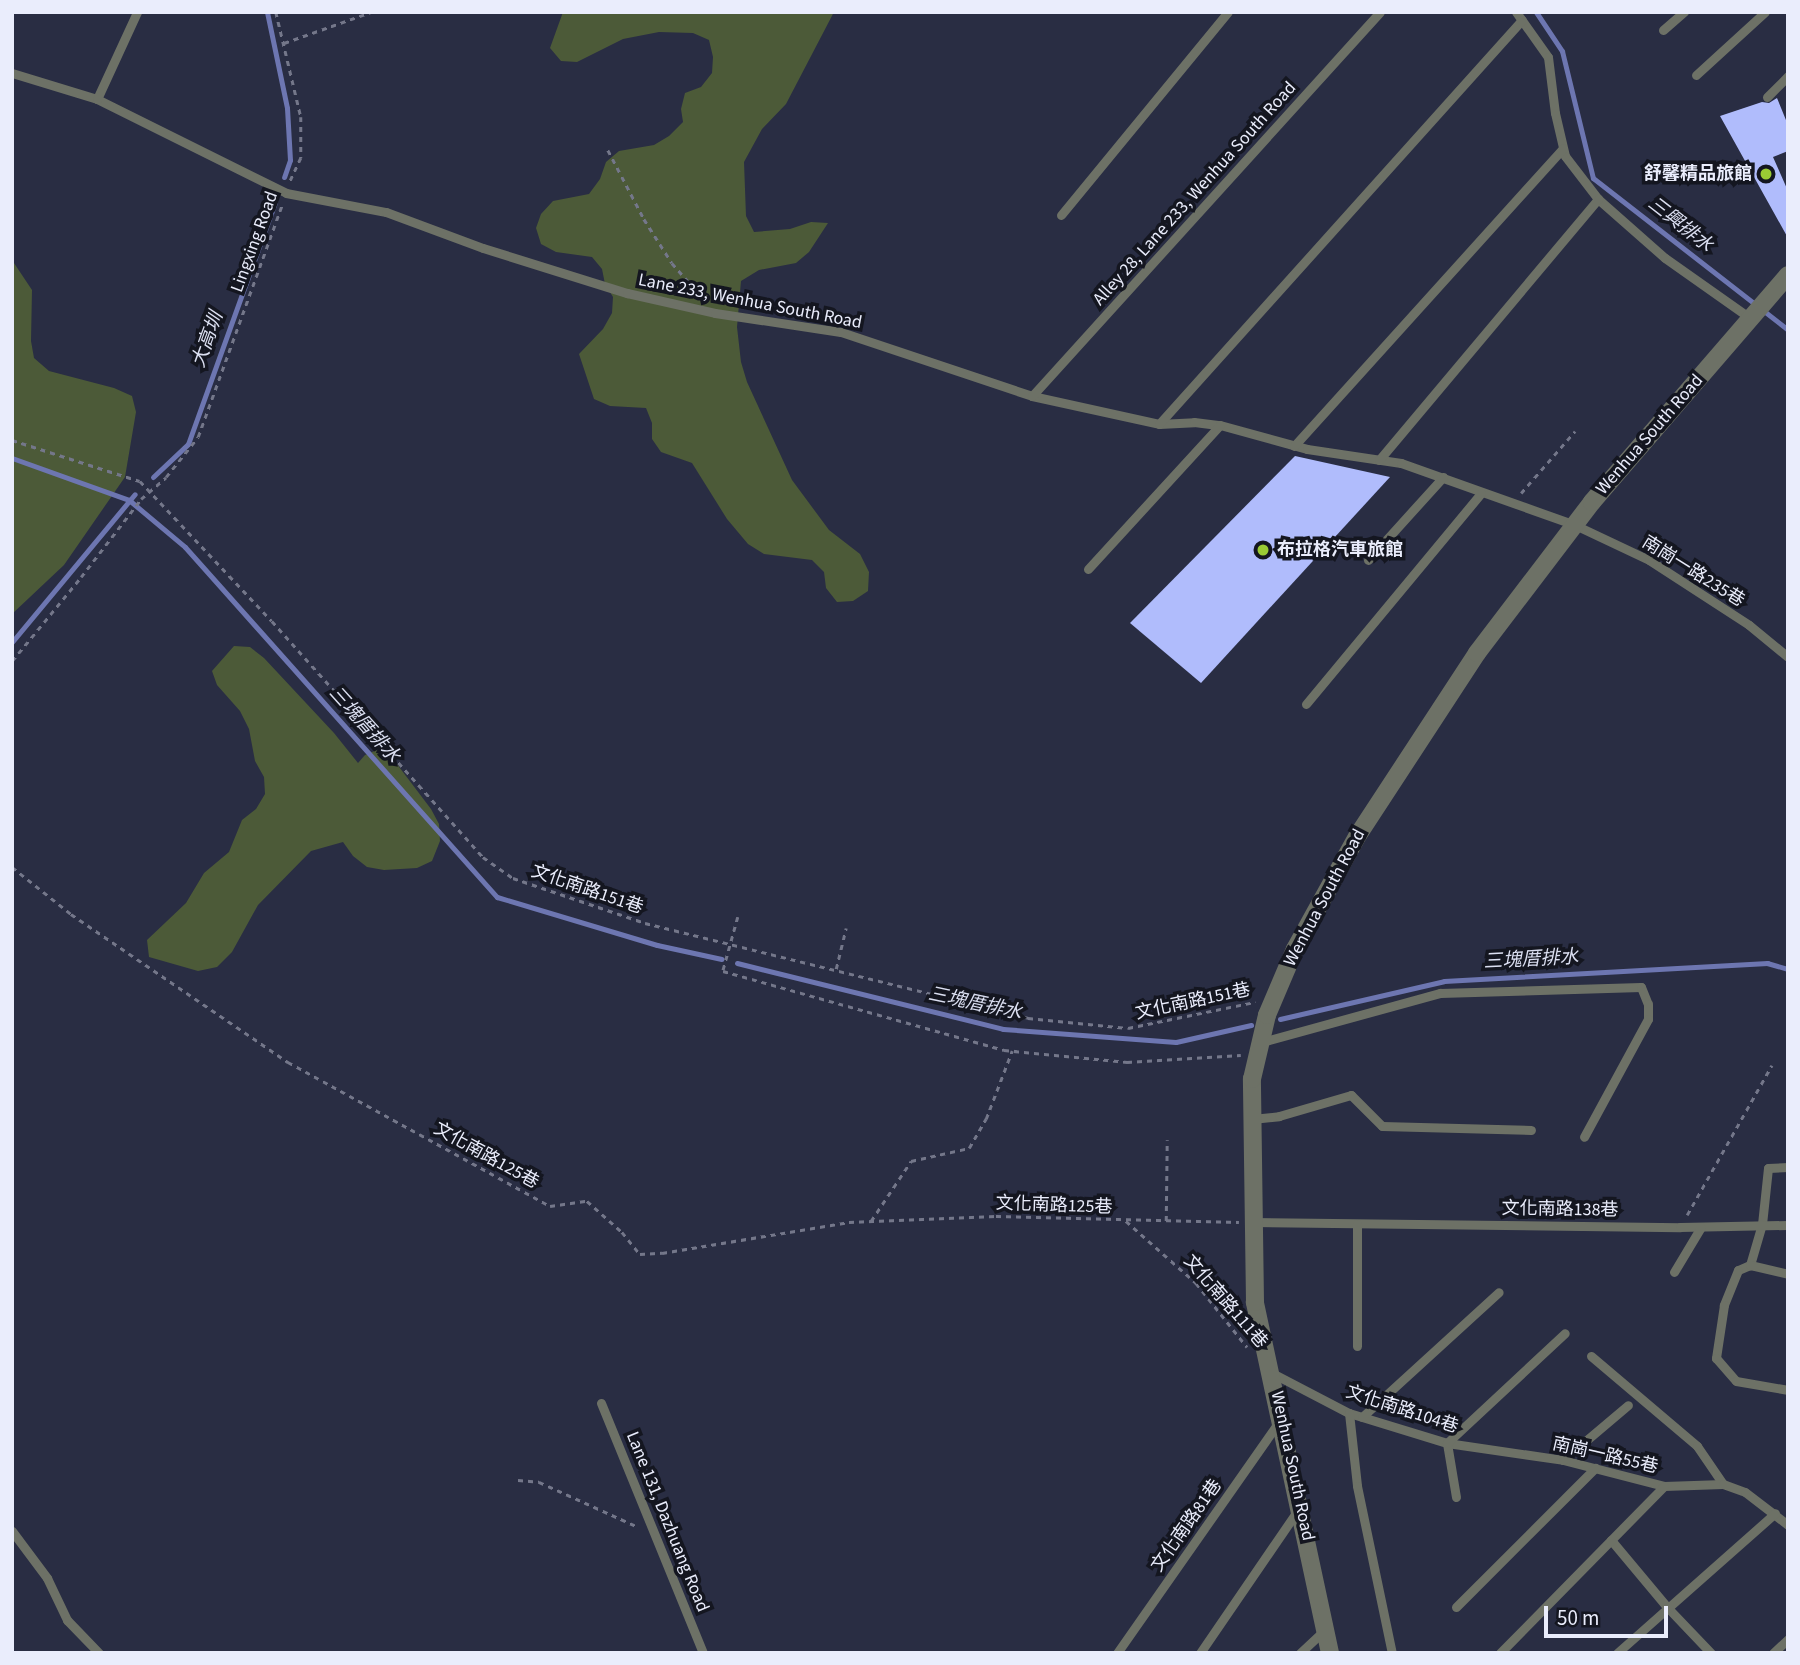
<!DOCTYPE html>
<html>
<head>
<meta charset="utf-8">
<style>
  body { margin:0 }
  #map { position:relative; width:1800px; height:1665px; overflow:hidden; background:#292d43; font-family:"Source Sans 3","Noto Sans TC",sans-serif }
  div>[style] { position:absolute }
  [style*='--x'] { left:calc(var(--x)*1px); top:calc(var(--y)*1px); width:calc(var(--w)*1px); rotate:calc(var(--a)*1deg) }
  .green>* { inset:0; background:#4c5a38 }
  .stream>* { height:5px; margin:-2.5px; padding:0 2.5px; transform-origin:2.5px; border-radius:2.5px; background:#6d76b1 }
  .building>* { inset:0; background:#b0bcfc }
  .path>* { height:2.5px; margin-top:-1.25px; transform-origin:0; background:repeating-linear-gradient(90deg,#74778a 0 5px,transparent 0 10px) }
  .lane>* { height:9px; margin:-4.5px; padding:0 4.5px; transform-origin:4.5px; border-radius:4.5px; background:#6d7166 }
  .street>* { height:18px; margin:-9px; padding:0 9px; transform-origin:9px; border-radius:9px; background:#6d7166 }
  .path-bridge>* { height:2.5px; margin-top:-1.25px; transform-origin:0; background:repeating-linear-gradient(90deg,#74778a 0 5px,transparent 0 10px) }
  .dots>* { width:19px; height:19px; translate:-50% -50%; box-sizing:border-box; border:4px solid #141620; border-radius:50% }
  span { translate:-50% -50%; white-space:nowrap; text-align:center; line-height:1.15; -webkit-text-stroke:7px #141620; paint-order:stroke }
  .poi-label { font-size:18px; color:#eaedfc; font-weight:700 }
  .right { translate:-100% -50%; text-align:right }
  .left { translate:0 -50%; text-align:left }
  .street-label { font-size:18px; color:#eaedfc }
  .water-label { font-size:19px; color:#dbdff1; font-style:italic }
  .frame { position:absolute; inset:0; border:14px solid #eaedfc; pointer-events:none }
  .scale { position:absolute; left:1544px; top:1606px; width:124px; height:32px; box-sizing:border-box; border:4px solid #eaedfc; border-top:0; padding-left:9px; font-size:21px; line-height:24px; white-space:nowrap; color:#eaedfc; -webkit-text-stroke:5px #141620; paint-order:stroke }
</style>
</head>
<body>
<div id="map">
  <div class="green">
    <i style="clip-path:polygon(563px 12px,834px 12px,786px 104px,762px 129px,744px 162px,746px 216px,754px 232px,790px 229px,811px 222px,828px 223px,809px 252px,796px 263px,759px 270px,741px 281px,737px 327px,741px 362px,747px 382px,792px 480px,829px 530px,860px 554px,869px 572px,868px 591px,853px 601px,837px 602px,826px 588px,824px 572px,812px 560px,764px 554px,748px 544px,727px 519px,692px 463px,661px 452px,652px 439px,652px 423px,646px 408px,610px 406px,594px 399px,579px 354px,603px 329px,612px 313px,613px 297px,605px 284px,602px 269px,592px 257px,556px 252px,541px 244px,536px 228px,541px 214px,553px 201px,589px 194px,600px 179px,606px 162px,619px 151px,654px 145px,669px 136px,683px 122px,681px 109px,685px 93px,701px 87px,712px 73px,713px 57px,709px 40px,693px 33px,659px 32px,623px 39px,577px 62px,561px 61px,550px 48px)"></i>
    <i style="clip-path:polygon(12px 260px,32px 290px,31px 341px,34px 358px,49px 371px,114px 388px,132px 396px,136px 412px,125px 477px,64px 565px,12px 614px)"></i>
    <i style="clip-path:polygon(234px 646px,250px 647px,264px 658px,334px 733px,358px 763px,365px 755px,384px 747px,431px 809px,439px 824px,440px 841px,432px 861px,417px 868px,384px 870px,367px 867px,353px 856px,343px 842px,311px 851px,258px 905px,232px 952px,217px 967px,198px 971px,149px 957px,147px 940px,186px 903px,204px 873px,229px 852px,242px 820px,256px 809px,265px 794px,264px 777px,255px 761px,249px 729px,240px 711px,217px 685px,212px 671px)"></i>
  </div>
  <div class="stream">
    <i style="--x:267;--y:12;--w:98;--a:78.2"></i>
    <i style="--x:287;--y:108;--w:52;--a:86.7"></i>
    <i style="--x:290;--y:160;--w:18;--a:109"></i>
    <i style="--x:1536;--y:12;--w:47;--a:56.3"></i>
    <i style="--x:1562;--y:51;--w:131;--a:76.3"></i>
    <i style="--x:1593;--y:178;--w:247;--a:37.9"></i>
    <i style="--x:12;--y:458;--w:124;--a:19.7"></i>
    <i style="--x:129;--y:500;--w:73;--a:40"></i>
    <i style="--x:185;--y:547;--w:469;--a:48.3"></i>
    <i style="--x:497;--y:897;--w:167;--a:16.7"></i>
    <i style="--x:657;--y:945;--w:66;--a:12.3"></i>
    <i style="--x:153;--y:477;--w:48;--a:-43.3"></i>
    <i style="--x:188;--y:444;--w:256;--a:-70.2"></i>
    <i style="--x:12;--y:642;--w:192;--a:-50.3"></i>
    <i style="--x:737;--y:963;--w:274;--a:13.9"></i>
    <i style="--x:1003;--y:1029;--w:173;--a:4.3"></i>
    <i style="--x:1176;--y:1042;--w:77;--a:-12.8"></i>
    <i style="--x:1280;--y:1019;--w:168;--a:-13"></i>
    <i style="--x:1444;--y:981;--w:324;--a:-3.2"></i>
    <i style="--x:1767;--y:963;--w:22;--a:16"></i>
  </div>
  <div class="building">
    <i style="clip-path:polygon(1777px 98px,1788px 125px,1788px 151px,1773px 157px,1788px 191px,1788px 238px,1720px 116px,1762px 102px,1769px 103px)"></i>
    <i style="clip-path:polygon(1295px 456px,1390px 477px,1201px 683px,1130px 623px)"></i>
  </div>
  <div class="path">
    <i style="--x:276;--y:12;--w:108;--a:76.6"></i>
    <i style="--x:301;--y:117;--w:41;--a:90"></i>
    <i style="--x:301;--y:158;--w:26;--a:115"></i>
    <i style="--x:284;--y:43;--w:92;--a:-19.6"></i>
    <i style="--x:608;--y:150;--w:78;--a:62.4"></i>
    <i style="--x:644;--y:219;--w:52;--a:57.5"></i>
    <i style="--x:672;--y:263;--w:45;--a:48.6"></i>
    <i style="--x:12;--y:440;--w:134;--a:17.8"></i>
    <i style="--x:140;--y:481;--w:192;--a:46.7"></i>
    <i style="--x:272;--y:621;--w:317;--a:48.2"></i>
    <i style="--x:483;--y:857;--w:37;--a:35"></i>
    <i style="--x:513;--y:878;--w:139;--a:18.8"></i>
    <i style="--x:645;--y:923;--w:395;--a:13.9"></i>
    <i style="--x:1028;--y:1018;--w:100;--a:5.7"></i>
    <i style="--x:1128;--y:1028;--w:130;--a:-11.6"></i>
    <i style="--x:166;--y:477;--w:51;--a:-51.3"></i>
    <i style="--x:198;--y:437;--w:247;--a:-70.1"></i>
    <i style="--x:1521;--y:493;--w:82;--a:-48.9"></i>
    <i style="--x:12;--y:661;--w:109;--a:-50.6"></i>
    <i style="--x:12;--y:867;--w:75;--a:38.5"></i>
    <i style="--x:71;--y:914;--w:263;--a:34.3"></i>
    <i style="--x:288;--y:1062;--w:299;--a:28.8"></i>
    <i style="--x:550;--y:1206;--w:37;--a:-8"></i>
    <i style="--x:587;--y:1201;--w:47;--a:41.5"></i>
    <i style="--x:622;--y:1232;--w:28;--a:51"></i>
    <i style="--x:640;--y:1254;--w:22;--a:-3"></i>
    <i style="--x:662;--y:1253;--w:190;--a:-9.4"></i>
    <i style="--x:849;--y:1222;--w:147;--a:-2.3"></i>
    <i style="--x:996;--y:1216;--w:243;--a:1.4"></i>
    <i style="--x:738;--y:917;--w:56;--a:105.5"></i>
    <i style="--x:723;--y:971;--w:292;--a:15.7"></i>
    <i style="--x:1004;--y:1050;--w:124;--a:5.6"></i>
    <i style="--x:1127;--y:1062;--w:114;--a:-3.5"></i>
    <i style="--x:836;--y:969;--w:42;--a:-76.3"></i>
    <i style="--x:1687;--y:1215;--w:172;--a:-60.5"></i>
    <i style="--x:871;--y:1221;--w:72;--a:-56.3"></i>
    <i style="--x:911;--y:1161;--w:59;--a:-12.6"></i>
    <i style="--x:969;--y:1148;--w:34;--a:-60"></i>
    <i style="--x:986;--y:1119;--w:73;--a:-69.1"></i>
    <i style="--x:1126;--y:1221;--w:94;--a:41.5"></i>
    <i style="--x:1196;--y:1283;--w:82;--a:51.4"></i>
    <i style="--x:1166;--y:1221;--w:81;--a:-89.3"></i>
    <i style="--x:518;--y:1480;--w:21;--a:5"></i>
    <i style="--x:539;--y:1482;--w:107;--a:24.4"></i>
  </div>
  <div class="lane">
    <i style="--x:1516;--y:12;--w:55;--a:54.6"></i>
    <i style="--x:1548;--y:57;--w:56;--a:82.9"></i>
    <i style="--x:1555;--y:113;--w:44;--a:76.9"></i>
    <i style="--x:1565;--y:156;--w:54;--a:52.5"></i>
    <i style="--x:1598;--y:199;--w:89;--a:41.4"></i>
    <i style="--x:1665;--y:258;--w:104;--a:35.2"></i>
    <i style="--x:1663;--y:30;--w:28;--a:-41"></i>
    <i style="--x:12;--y:73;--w:89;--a:17"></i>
    <i style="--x:97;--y:99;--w:211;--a:26.4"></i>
    <i style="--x:286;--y:193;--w:102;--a:10.8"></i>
    <i style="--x:386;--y:212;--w:103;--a:20.4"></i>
    <i style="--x:483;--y:248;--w:151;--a:17.4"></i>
    <i style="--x:627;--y:293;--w:90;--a:12.8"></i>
    <i style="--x:715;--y:313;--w:127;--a:8.6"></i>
    <i style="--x:841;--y:332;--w:201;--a:18.5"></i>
    <i style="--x:1032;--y:396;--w:130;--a:12.4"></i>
    <i style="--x:1159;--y:424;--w:35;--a:-3"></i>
    <i style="--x:1194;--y:422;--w:26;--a:7"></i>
    <i style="--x:1220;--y:425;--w:90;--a:15.4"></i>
    <i style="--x:1307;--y:449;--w:95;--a:8.5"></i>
    <i style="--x:1401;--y:463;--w:185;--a:19.6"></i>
    <i style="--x:1575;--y:525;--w:82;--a:25.3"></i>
    <i style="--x:1649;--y:560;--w:119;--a:33"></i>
    <i style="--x:1749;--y:625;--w:50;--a:39.4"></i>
    <i style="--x:1696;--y:75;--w:93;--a:-42.4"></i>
    <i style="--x:1767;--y:97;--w:30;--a:-45"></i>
    <i style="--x:97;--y:99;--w:96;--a:-65.3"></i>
    <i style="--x:1061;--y:215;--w:263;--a:-50.6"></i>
    <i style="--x:1032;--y:396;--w:518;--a:-47.82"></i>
    <i style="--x:1159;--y:424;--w:543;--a:-48.06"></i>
    <i style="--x:1294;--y:446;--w:401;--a:-47.9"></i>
    <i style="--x:1379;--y:460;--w:341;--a:-50"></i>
    <i style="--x:1368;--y:560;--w:112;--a:-47.9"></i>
    <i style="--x:1088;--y:569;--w:195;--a:-47.5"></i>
    <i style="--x:1306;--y:704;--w:274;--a:-50.3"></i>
    <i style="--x:1262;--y:1042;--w:185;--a:-15.4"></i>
    <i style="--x:1440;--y:993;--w:201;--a:-1.7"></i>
    <i style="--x:1641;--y:987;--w:18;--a:68"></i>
    <i style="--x:1648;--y:1004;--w:15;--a:90"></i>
    <i style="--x:1648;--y:1019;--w:134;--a:118.5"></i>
    <i style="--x:1252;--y:1119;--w:27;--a:-6"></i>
    <i style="--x:1279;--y:1116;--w:75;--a:-16.3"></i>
    <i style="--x:1351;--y:1095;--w:44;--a:45"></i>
    <i style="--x:1382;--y:1126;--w:149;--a:1.5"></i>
    <i style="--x:1788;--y:1167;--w:20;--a:177"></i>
    <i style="--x:1768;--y:1168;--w:56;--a:96.1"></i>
    <i style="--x:1762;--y:1224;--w:43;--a:106.3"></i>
    <i style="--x:1750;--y:1265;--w:13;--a:157"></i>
    <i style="--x:1738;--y:1270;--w:38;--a:112"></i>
    <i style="--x:1724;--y:1305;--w:54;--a:98.6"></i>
    <i style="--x:1716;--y:1358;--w:30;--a:49"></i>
    <i style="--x:1736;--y:1381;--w:53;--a:9.8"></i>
    <i style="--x:1253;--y:1222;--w:427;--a:0.7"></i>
    <i style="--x:1680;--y:1227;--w:108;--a:-1.1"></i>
    <i style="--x:1750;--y:1265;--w:39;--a:13"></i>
    <i style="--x:1674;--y:1272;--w:52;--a:-59"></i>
    <i style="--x:1357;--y:1346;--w:122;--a:-90"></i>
    <i style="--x:1591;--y:1356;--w:139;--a:40.3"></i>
    <i style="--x:1697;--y:1446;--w:46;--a:55.6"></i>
    <i style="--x:1272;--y:1373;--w:87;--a:27.5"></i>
    <i style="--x:1349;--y:1413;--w:102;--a:17"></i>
    <i style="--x:1447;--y:1443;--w:117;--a:8.3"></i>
    <i style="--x:1563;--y:1460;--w:104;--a:14.4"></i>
    <i style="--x:1664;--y:1486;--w:59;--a:-1.9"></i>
    <i style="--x:1723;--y:1484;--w:23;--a:20"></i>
    <i style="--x:1745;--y:1492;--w:54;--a:37.5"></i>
    <i style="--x:601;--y:1403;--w:270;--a:67.8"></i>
    <i style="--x:1349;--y:1413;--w:73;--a:83.7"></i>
    <i style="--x:1357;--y:1486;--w:171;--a:78.2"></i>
    <i style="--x:1362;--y:1417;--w:185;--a:-42.4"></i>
    <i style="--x:1563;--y:1460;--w:85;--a:-40.2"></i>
    <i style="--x:1456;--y:1497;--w:55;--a:-99.5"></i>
    <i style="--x:1447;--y:1443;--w:161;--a:-43"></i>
    <i style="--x:12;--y:1531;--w:59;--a:53.3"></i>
    <i style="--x:47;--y:1578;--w:47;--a:64.5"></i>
    <i style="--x:67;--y:1620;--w:46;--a:45.9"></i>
    <i style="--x:1611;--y:1540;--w:87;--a:50.1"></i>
    <i style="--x:1667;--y:1607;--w:64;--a:46.3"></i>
    <i style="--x:1456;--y:1607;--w:197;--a:-45"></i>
    <i style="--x:1117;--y:1653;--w:282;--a:-55"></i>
    <i style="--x:1200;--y:1653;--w:173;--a:-55.6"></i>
    <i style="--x:1300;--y:1653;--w:34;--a:-43"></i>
    <i style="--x:1500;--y:1653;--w:234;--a:-45.5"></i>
    <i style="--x:1617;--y:1653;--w:211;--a:-41.5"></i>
    <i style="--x:1773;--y:1653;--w:21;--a:-43"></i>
  </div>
  <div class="street">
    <i style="--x:1330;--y:1653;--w:359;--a:-102.1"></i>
    <i style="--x:1255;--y:1302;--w:223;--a:-90.8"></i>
    <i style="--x:1252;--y:1079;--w:66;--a:-76.8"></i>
    <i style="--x:1267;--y:1015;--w:72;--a:-67"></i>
    <i style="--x:1295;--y:949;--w:130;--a:-61.1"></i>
    <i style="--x:1358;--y:835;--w:217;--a:-56.8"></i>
    <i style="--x:1477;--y:653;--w:190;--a:-52.7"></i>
    <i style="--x:1592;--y:502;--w:300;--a:-49.2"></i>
  </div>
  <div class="path-bridge">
    <i style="--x:81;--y:577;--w:98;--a:-52.4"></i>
    <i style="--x:141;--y:499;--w:33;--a:-41"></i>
  </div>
  <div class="dots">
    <i style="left:1766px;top:174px;background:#9acb34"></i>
    <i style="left:1263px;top:550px;background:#9acb34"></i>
  </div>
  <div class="poi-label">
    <span class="right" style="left:1752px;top:174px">舒馨精品旅館</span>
    <span class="left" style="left:1277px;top:550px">布拉格汽車旅館</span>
  </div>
  <div class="street-label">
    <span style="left:1195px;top:194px;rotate:-48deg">Alley 28, Lane 233, Wenhua South Road</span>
    <span style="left:255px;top:242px;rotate:-70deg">Lingxing Road</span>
    <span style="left:750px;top:302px;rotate:11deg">Lane 233, Wenhua South Road</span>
    <span style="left:1650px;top:435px;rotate:-49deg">Wenhua South Road</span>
    <span style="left:1693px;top:572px;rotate:32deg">南崗一路235巷</span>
    <span style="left:587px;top:890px;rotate:19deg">文化南路151巷</span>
    <span style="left:1325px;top:898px;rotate:-62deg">Wenhua South Road</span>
    <span style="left:1193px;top:1002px;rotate:-12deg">文化南路151巷</span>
    <span style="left:486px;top:1156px;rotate:29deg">文化南路125巷</span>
    <span style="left:1054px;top:1206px;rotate:2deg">文化南路125巷</span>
    <span style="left:1560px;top:1210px;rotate:1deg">文化南路138巷</span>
    <span style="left:1225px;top:1302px;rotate:49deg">文化南路111巷</span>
    <span style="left:1402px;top:1410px;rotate:18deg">文化南路104巷</span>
    <span style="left:1605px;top:1456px;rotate:13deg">南崗一路55巷</span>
    <span style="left:1292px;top:1466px;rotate:78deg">Wenhua South Road</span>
    <span style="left:667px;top:1522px;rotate:68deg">Lane 131, Dazhuang Road</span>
    <span style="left:1187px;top:1526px;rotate:-55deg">文化南路81巷</span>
  </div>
  <div class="water-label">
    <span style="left:1680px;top:225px;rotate:38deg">三興排水</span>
    <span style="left:208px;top:340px;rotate:-70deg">大高圳</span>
    <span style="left:364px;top:725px;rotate:48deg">三塊厝排水</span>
    <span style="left:1531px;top:960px;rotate:-3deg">三塊厝排水</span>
    <span style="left:975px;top:1004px;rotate:12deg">三塊厝排水</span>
  </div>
  <div class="frame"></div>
  <div class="scale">50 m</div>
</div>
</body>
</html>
